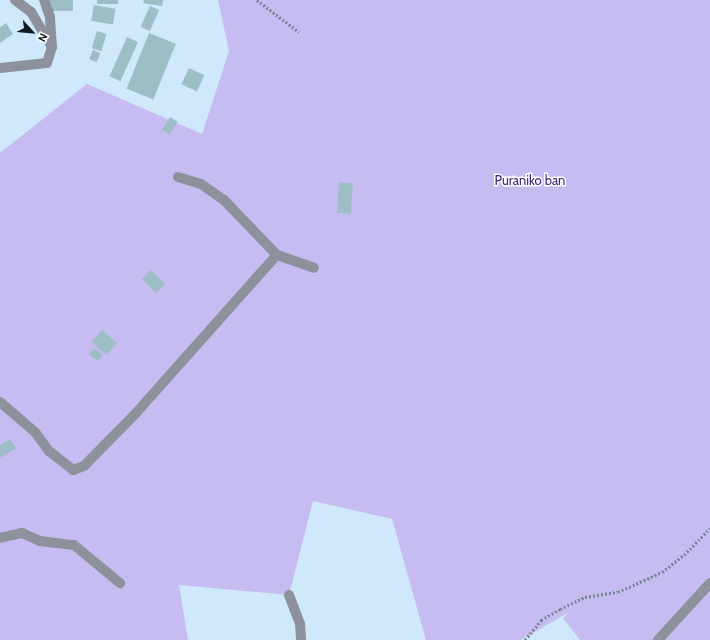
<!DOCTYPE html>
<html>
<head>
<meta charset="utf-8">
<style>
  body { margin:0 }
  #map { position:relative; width:710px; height:640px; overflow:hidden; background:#cfe8fb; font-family:Cabin,sans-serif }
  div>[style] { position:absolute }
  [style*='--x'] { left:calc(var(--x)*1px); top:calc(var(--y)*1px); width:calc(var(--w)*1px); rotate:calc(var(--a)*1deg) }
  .green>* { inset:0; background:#c6bcf2 }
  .building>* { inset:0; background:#9dbec7; transform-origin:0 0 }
  .path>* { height:2.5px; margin-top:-1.25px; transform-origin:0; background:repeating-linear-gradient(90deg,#758794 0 2px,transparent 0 4px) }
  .minor>* { height:10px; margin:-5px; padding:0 5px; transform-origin:5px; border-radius:5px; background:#8d919c }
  span { translate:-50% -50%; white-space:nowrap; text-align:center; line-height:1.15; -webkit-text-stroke:3px #fff; paint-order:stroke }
  .park-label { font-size:13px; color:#41247c }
  .north { position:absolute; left:12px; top:12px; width:40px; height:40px; -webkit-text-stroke:3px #fff; paint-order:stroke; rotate:117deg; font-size:11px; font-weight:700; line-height:16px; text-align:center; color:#111a21 }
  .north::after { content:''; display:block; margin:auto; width:14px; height:18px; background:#111a21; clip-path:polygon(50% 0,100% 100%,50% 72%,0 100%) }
</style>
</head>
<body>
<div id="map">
  <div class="green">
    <i style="clip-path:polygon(218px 0,710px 0,710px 640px,580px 640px,563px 618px,571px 611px,521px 640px,426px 640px,392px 519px,313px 501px,289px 595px,179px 585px,188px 640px,0 640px,0 153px,87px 84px,202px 134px,229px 51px)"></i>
  </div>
  <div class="building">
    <i style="left:50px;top:0;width:23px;height:11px"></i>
    <i style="left:97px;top:0;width:21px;height:4px"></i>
    <i style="clip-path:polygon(144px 0,163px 0,162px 6px,143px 3px)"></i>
    <i style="left:94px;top:5px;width:22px;height:16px;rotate:10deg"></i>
    <i style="left:150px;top:6px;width:10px;height:23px;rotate:24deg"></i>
    <i style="clip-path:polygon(6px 23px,13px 34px,0 43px,0 27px)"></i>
    <i style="left:97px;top:31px;width:10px;height:18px;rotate:17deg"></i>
    <i style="left:149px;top:33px;width:29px;height:60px;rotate:22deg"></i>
    <i style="left:127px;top:37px;width:12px;height:43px;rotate:24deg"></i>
    <i style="left:93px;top:50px;width:8px;height:10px;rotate:23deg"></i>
    <i style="left:189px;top:68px;width:17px;height:18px;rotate:25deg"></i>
    <i style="left:170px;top:117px;width:9px;height:15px;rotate:32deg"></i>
    <i style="left:339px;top:182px;width:14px;height:31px;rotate:4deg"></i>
    <i style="left:151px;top:270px;width:20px;height:13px;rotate:45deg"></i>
    <i style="left:102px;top:330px;width:20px;height:16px;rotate:41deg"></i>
    <i style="left:94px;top:348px;width:11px;height:8px;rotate:38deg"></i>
    <i style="clip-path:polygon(10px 439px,16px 448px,0 458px,0 445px)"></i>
  </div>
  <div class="path">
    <i style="--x:257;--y:0;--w:53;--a:37.3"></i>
    <i style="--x:525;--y:640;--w:26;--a:-51"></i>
    <i style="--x:541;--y:620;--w:22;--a:-30"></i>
    <i style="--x:560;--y:609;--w:28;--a:-26"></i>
    <i style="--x:585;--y:597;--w:33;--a:-9"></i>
    <i style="--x:618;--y:592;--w:48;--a:-24.4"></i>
    <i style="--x:662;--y:572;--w:28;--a:-38"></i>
    <i style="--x:684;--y:555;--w:37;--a:-46"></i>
  </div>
  <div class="minor">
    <i style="--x:15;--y:0;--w:20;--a:37"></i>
    <i style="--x:31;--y:12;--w:41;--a:59"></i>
    <i style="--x:0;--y:68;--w:47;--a:-6.1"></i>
    <i style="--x:47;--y:63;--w:17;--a:-73"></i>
    <i style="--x:52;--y:47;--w:30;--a:-94"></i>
    <i style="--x:50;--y:17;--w:18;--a:-109"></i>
    <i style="--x:178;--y:177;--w:24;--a:17"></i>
    <i style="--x:201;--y:184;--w:28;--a:35"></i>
    <i style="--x:224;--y:200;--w:76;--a:46.1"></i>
    <i style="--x:0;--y:402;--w:46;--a:40.6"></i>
    <i style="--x:35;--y:432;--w:24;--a:54"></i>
    <i style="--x:49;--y:451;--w:31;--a:38"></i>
    <i style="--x:73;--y:470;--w:12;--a:-20"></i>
    <i style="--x:84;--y:466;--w:74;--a:-45.5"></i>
    <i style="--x:136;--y:413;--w:212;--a:-48.3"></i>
    <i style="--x:277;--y:255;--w:39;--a:19"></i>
    <i style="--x:0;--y:538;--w:23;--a:-13"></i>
    <i style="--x:22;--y:533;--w:20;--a:24"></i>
    <i style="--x:40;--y:541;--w:34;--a:7"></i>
    <i style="--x:74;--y:545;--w:60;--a:39.6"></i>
    <i style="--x:289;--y:595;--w:31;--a:69"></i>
    <i style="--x:300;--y:624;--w:16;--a:86"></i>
    <i style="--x:658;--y:640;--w:77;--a:-47.6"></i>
  </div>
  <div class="park-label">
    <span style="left:530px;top:180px">Puraniko ban</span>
  </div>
  <div class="north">N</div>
</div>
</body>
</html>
